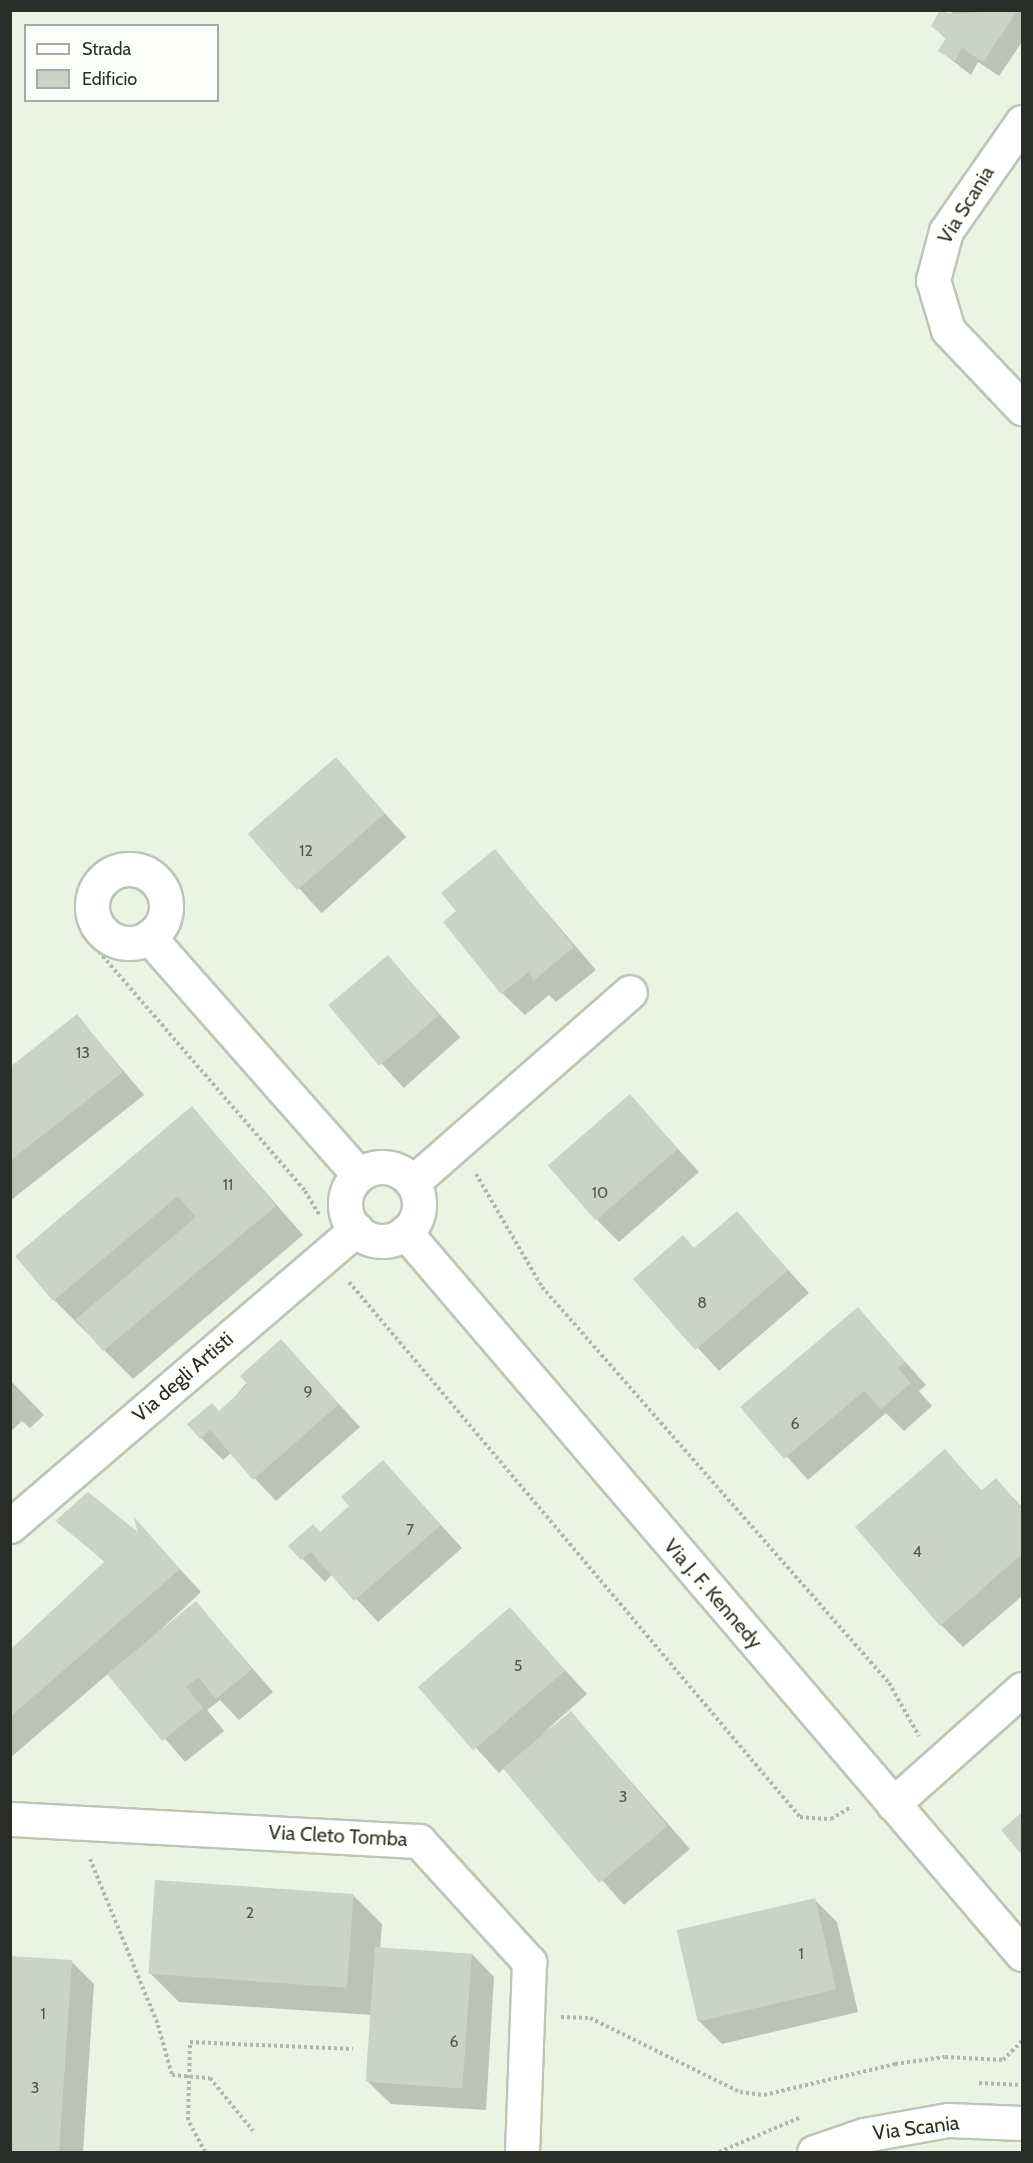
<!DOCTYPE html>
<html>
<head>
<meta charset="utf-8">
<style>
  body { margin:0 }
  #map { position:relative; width:1033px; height:2163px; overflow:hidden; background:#ebf4e3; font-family:Cabin,sans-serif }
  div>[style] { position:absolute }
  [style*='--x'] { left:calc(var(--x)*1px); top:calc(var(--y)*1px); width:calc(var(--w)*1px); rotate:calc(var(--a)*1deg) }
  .shadow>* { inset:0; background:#0003; transform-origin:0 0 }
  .building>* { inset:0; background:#cbd4c4; transform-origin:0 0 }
  .path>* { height:4px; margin-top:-2px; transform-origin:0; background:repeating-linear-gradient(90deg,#b0b7aa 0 3px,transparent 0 6px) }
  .roads { filter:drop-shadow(2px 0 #bdc5b5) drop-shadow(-2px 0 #bdc5b5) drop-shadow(0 2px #bdc5b5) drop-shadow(0 -2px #bdc5b5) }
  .minor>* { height:33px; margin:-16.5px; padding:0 16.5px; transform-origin:16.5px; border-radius:16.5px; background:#fff }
  .minor>.ring { margin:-16.5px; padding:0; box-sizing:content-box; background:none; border:33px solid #fff; border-radius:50% }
  span { translate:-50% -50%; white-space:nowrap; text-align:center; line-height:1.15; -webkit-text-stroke:5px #fbfff8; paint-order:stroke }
  .number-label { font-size:16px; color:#53584f }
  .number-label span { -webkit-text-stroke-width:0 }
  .street-label { font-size:20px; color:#2b2e28 }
  .frame { position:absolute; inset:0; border:12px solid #2b2e28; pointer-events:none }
  .legend { position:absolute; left:24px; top:24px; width:195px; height:78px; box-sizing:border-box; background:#fbfff8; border:2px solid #a8aba5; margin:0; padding:8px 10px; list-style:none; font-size:18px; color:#2b2e28 }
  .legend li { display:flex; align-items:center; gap:12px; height:30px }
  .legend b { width:30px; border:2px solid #a8aba5 }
</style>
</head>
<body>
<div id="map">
  <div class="shadow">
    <i style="clip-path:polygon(956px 10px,1022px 10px,1022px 42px,999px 76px,978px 62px,971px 75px,940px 51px,947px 40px,932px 26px)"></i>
    <i style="left:336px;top:759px;width:105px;height:114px;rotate:48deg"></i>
    <i style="clip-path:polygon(494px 851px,596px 970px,556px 1002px,549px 995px,525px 1015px,502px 993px,458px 911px)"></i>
    <i style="left:388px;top:957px;width:108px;height:76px;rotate:48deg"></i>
    <i style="clip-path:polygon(77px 1016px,144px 1095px,10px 1201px,10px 1069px)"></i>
    <i style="clip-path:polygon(630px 1096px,699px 1172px,619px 1242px,597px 1220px)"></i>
    <i style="clip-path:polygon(192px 1108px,303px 1235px,133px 1379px,54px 1300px)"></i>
    <i style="clip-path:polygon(737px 1213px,809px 1293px,719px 1371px,635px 1279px,695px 1249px)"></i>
    <i style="clip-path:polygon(858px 1309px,926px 1385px,919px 1391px,932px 1406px,904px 1431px,886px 1413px,808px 1480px,742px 1407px)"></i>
    <i style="clip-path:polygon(281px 1341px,360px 1427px,276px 1501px,231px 1453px,223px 1460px,201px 1438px)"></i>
    <i style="clip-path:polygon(10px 1380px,44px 1415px,30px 1428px,22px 1421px,10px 1432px)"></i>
    <i style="clip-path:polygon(945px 1451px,983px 1492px,996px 1480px,1022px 1507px,1022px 1596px,963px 1647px,941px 1625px)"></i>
    <i style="clip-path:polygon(383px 1462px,462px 1548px,378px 1622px,333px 1574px,325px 1582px,290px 1546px,320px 1534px,351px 1506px)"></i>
    <i style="clip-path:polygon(57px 1521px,140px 1536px,136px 1521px,201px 1592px,138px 1651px,196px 1603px,273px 1692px,239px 1720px,220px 1700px,207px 1710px,224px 1731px,185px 1762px,109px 1673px,10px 1758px,10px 1650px,106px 1563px)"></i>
    <i style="clip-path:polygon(510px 1610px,587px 1694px,542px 1734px,571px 1713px,690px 1849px,624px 1905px,504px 1768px,499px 1773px,421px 1688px)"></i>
    <i style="clip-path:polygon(1022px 1814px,1022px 1853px,1003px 1830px)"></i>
    <i style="clip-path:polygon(353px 1895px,382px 1924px,380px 1949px,472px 1954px,494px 1977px,486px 2110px,391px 2104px,368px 2082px,372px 2015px,179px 2002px,150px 1973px)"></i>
    <i style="clip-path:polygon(814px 1899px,837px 1922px,858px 2012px,722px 2044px,699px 2021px)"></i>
    <i style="clip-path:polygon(10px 1957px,72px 1962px,94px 1984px,83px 2152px,10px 2152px)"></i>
  </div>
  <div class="building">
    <i style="clip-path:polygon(940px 10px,951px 14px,1018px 10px,983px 62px,962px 48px,955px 61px,938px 51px,946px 38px,931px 26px)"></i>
    <i style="left:336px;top:757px;width:75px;height:117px;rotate:49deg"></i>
    <i style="clip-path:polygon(495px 849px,574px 947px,533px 981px,530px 971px,501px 994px,443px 922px,456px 911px,441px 893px)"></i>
    <i style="left:388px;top:955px;width:79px;height:78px;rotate:50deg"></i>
    <i style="clip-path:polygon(77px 1014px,123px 1072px,10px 1161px,10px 1067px)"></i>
    <i style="left:630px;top:1094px;width:73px;height:109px;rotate:49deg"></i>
    <i style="clip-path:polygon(192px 1106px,276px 1206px,103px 1351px,76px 1319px,196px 1217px,178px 1196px,53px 1301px,15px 1256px)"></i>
    <i style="clip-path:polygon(737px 1211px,788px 1270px,695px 1350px,633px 1279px,683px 1235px,694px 1248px)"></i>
    <i style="clip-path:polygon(858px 1307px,905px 1362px,898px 1368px,911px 1383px,881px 1409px,864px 1391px,784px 1459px,740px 1407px)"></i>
    <i style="clip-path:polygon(281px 1339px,339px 1404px,253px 1480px,210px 1430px,200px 1439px,187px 1424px,212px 1403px,219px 1411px,248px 1385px,240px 1376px)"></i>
    <i style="clip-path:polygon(945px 1449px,981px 1491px,996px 1478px,1022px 1509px,1022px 1554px,940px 1626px,855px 1527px)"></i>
    <i style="clip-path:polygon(383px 1460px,441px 1525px,354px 1601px,311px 1552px,301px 1560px,288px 1546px,313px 1524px,320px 1532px,349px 1506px,341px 1497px)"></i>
    <i style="clip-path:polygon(88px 1492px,138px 1532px,133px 1516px,180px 1569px,10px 1717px,10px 1650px,105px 1561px,55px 1521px)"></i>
    <i style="clip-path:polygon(196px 1601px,252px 1669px,216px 1699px,198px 1677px,186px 1687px,203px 1708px,162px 1741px,107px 1674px)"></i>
    <i style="left:510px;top:1607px;width:84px;height:122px;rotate:49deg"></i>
    <i style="left:571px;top:1711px;width:150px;height:89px;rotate:50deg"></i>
    <i style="clip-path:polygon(1022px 1812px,1022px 1855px,1001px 1830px)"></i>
    <i style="left:155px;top:1880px;width:199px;height:94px;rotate:4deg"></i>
    <i style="left:815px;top:1898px;width:94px;height:142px;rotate:77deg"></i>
    <i style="left:375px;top:1947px;width:97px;height:135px;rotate:4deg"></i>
    <i style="clip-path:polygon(10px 1956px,72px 1960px,59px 2152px,10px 2152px)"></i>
  </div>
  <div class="path">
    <i style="--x:87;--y:938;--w:334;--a:49.2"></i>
    <i style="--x:305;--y:1191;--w:29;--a:59"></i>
    <i style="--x:476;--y:1174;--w:131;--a:59.7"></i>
    <i style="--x:542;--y:1287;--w:527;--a:48.77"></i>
    <i style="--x:889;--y:1683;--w:61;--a:60.5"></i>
    <i style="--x:349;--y:1282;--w:700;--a:49.87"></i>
    <i style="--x:800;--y:1817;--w:31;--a:4"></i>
    <i style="--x:831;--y:1819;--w:23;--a:-31"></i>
    <i style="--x:90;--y:1859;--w:179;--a:67.7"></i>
    <i style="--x:158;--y:2025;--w:52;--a:74.4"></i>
    <i style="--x:172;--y:2075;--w:38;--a:5"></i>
    <i style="--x:210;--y:2078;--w:68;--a:50.9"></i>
    <i style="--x:561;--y:2017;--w:29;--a:2"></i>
    <i style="--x:590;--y:2018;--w:167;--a:26.3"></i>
    <i style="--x:740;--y:2092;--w:24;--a:7"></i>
    <i style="--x:764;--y:2095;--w:135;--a:-13.3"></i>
    <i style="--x:895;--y:2064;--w:50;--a:-8"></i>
    <i style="--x:945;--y:2057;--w:58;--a:3"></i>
    <i style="--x:1003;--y:2060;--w:27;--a:-45"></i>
    <i style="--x:979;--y:2083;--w:43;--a:2.7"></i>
    <i style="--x:205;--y:2152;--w:36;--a:-118"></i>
    <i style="--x:188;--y:2120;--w:78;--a:-88.5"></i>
    <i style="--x:190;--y:2042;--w:163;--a:2.5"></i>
    <i style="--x:719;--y:2152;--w:89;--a:-23.1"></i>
  </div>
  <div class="roads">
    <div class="minor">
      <i style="--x:1022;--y:122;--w:133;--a:124.9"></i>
      <i style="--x:946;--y:231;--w:51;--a:104.9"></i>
      <i style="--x:933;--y:280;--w:52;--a:73.3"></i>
      <i style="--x:948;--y:330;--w:108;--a:46.5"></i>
      <i class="ring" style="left:92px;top:869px;width:41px;height:41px"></i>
      <i style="--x:149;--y:937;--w:317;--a:48.6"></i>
      <i class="ring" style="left:345px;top:1167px;width:41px;height:41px"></i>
      <i style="--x:413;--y:1182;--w:288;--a:-41.2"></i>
      <i style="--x:405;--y:1232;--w:950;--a:49.48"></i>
      <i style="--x:10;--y:1526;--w:456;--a:-40.6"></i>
      <i style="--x:893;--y:1804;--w:173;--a:-41.7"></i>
      <i style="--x:10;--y:1819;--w:410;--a:3.1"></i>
      <i style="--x:419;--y:1841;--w:164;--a:47.7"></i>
      <i style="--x:529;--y:1962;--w:190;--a:92.1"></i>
      <i style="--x:814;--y:2152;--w:53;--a:-18.8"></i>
      <i style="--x:864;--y:2135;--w:85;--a:-10.1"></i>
      <i style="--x:948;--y:2120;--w:74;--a:2.3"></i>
    </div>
  </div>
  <div class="number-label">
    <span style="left:306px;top:851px">12</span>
    <span style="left:83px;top:1053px">13</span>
    <span style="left:228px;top:1185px">11</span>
    <span style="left:600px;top:1193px">10</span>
    <span style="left:702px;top:1303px">8</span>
    <span style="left:308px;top:1392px">9</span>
    <span style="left:795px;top:1424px">6</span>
    <span style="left:410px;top:1530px">7</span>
    <span style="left:917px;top:1552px">4</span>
    <span style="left:518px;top:1666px">5</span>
    <span style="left:623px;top:1797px">3</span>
    <span style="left:250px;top:1913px">2</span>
    <span style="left:801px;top:1954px">1</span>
    <span style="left:43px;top:2014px">1</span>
    <span style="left:454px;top:2042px">6</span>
    <span style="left:35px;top:2088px">3</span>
  </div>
  <div class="street-label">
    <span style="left:966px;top:205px;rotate:-58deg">Via Scania</span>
    <span style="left:183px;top:1377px;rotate:-41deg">Via degli Artisti</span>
    <span style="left:713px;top:1594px;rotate:49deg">Via J. F. Kennedy</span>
    <span style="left:338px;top:1836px;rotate:3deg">Via Cleto Tomba</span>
    <span style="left:916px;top:2128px;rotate:-7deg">Via Scania</span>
  </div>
  <div class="frame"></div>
  <ul class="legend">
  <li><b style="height:8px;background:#fff"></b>Strada</li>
  <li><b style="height:16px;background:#cbd4c4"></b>Edificio</li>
  </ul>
</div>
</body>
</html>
